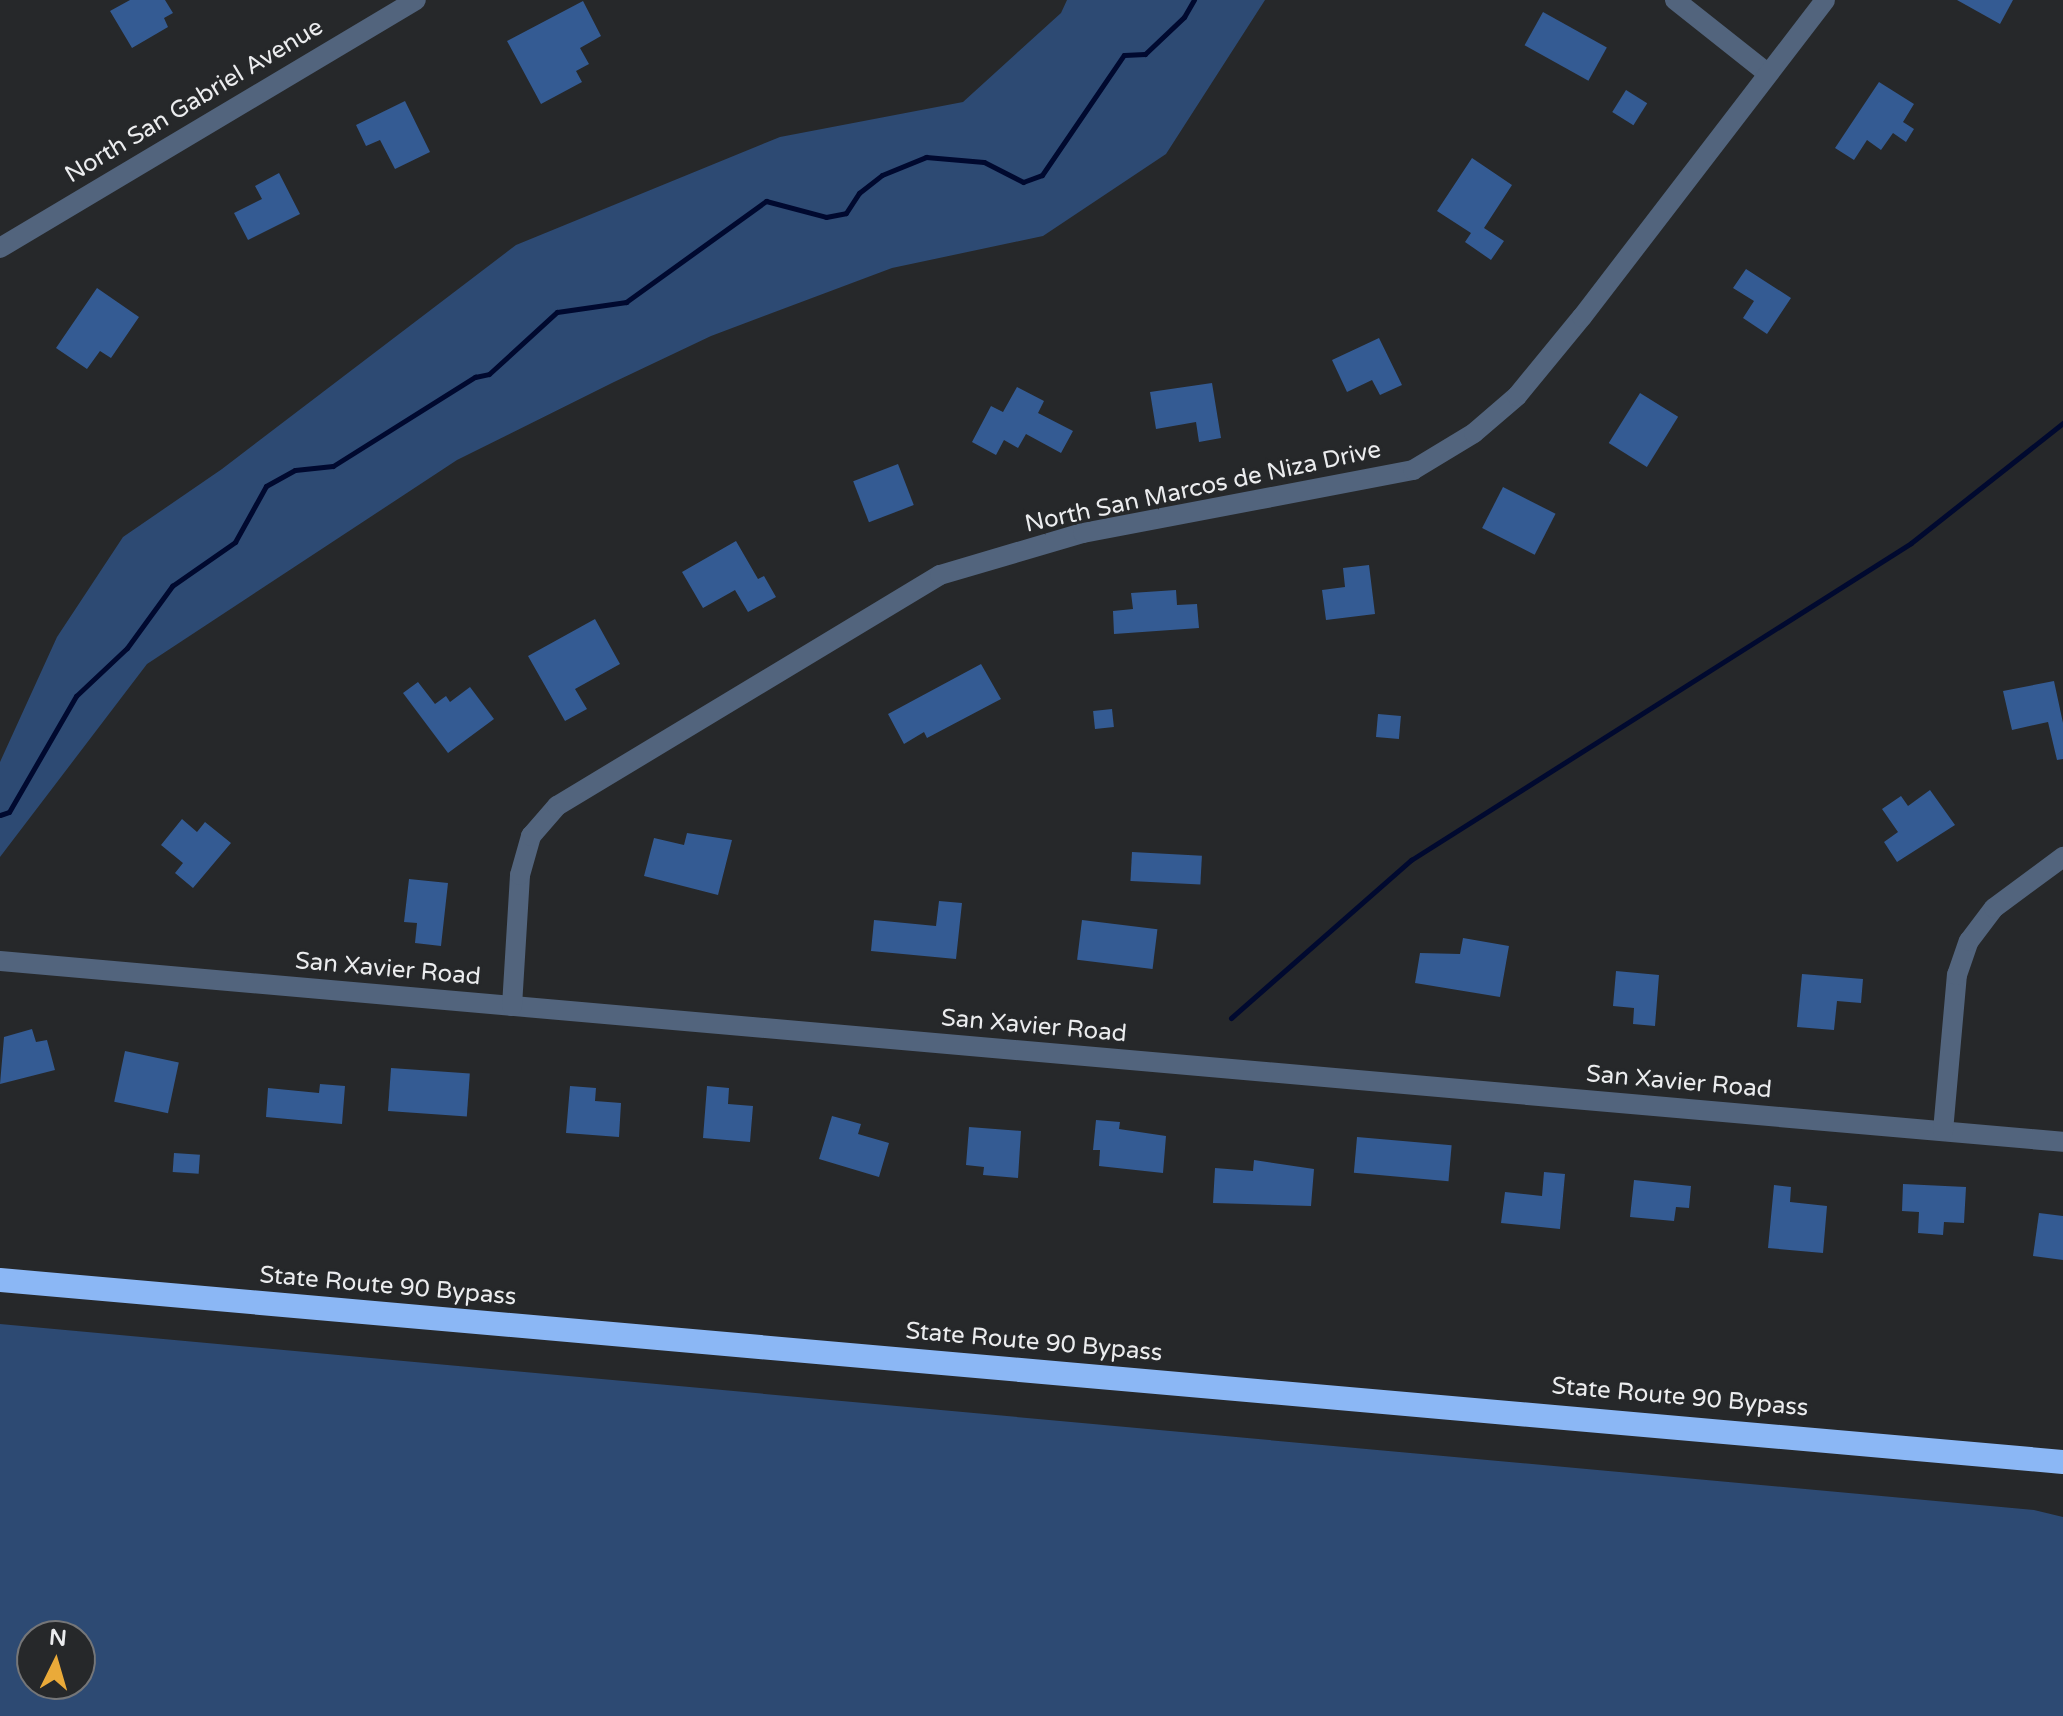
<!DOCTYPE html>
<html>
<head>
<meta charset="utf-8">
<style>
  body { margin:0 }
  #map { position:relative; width:2063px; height:1716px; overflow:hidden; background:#26282a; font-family:"Varela Round",sans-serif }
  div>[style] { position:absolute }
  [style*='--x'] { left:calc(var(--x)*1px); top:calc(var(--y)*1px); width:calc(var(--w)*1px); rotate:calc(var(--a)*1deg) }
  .green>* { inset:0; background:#2d4a73 }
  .stream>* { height:5px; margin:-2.5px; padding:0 2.5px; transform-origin:2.5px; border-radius:2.5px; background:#00092f }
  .building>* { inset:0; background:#345b93; transform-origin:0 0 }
  .minor>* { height:20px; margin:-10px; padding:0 10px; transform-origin:10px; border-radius:10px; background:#52647d }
  .highway>* { height:24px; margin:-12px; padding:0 12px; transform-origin:12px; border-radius:12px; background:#8bb7f5 }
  span { translate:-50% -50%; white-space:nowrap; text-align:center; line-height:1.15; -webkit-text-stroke:6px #26282a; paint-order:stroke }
  .street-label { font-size:24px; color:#ebecee }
  .north { position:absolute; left:16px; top:1620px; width:80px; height:80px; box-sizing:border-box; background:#26282a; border:2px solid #757678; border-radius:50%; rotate:5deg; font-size:22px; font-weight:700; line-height:32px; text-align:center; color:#ebecee }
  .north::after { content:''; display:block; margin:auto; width:28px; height:36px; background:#eaaa39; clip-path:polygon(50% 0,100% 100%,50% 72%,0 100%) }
</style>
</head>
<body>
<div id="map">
  <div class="green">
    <i style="clip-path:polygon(1067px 0,1265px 0,1166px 154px,1043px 236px,892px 268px,711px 336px,614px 382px,457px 460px,147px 664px,0 857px,0 762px,57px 637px,123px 537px,222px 469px,516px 245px,780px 137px,963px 102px,1061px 13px)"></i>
    <i style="clip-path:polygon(evenodd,0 1324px,2034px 1510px,2063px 1517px,2063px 1716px,0 1716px,0 1324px,80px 1636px,80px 1684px,32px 1684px,32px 1636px,80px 1636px)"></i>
  </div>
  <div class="stream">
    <i style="--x:0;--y:815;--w:9;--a:-18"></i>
    <i style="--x:9;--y:812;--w:134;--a:-60"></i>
    <i style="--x:76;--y:696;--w:70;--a:-43.3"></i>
    <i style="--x:127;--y:648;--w:77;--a:-54"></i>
    <i style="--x:172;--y:586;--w:77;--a:-34.9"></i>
    <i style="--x:235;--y:542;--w:64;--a:-61"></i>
    <i style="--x:266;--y:486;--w:33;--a:-29"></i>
    <i style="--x:295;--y:470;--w:38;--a:-6"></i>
    <i style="--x:333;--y:466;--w:168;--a:-32.1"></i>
    <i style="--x:475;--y:377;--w:14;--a:-12"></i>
    <i style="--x:489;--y:374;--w:92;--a:-42.4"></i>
    <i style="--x:557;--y:312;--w:70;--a:-8.2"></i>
    <i style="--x:626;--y:302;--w:173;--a:-35.8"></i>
    <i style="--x:766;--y:201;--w:62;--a:14.9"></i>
    <i style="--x:826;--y:217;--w:20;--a:-11"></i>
    <i style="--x:846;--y:213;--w:24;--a:-57"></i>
    <i style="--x:859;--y:193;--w:29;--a:-38"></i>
    <i style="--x:882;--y:175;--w:48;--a:-22.2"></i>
    <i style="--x:926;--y:157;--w:58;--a:4.9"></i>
    <i style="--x:984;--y:162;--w:44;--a:27.1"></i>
    <i style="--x:1023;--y:182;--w:20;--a:-20"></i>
    <i style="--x:1042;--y:175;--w:145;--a:-55.7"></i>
    <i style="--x:1124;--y:55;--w:21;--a:-3"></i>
    <i style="--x:1145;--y:54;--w:54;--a:-43.5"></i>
    <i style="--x:1184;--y:17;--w:20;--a:-60"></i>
    <i style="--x:1231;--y:1018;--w:240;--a:-41.3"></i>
    <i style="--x:1411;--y:860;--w:592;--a:-32.37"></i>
    <i style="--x:1911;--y:543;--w:194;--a:-38.3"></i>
  </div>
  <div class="building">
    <i style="clip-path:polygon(130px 0,165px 0,173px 13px,164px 18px,168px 27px,132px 48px,110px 11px)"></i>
    <i style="clip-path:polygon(1957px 0,2013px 0,2000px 24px)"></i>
    <i style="clip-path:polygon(583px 1px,601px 36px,580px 48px,589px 64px,576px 71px,582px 82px,541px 104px,507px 41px)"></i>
    <i style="left:1543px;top:12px;width:73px;height:38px;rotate:29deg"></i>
    <i style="clip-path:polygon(1879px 82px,1914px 104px,1903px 122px,1914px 129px,1906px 142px,1893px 133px,1881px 150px,1867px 140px,1854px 160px,1835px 148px)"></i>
    <i style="left:1626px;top:90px;width:25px;height:26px;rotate:32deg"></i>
    <i style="clip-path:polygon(405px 101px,430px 152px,395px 169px,380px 140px,366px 146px,356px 125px)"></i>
    <i style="clip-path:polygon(1472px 158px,1512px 185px,1484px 228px,1504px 241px,1491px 260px,1465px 242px,1471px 233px,1437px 211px)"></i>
    <i style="clip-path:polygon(279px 173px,300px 214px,248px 240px,234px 213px,262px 199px,255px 186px)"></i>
    <i style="clip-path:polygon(1746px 269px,1791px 298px,1767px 334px,1743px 318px,1754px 301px,1733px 288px)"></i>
    <i style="clip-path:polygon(97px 288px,139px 317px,111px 358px,100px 351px,87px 369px,56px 348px)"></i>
    <i style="clip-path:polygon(1379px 338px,1402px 385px,1380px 395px,1372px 380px,1347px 392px,1332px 360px)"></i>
    <i style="clip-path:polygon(1212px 383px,1221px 438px,1199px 442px,1196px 422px,1156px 429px,1150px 392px)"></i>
    <i style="clip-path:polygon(1017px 387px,1044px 401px,1038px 413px,1073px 431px,1061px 453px,1026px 434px,1018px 448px,1004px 440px,996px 455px,972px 442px,991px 406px,1003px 412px)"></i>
    <i style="left:1640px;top:393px;width:45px;height:59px;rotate:32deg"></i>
    <i style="left:898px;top:464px;width:44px;height:48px;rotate:69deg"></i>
    <i style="left:1503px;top:487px;width:59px;height:46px;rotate:27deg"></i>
    <i style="clip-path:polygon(736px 541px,758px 579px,764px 576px,776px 597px,748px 612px,735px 590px,703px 608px,682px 572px)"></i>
    <i style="clip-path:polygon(1369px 565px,1375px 614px,1326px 620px,1322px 590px,1345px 587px,1343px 568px)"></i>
    <i style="clip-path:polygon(1176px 590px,1177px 605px,1197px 604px,1199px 628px,1114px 634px,1113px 611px,1133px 609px,1131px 593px)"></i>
    <i style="clip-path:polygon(595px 619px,620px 664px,575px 689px,587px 709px,565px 721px,528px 656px)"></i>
    <i style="clip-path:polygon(981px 664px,1001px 699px,927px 738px,924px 732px,904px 744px,888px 714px)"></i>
    <i style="clip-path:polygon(2054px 681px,2063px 723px,2063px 759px,2057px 760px,2048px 722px,2012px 730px,2003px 691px)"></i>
    <i style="clip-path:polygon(418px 682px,435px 704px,446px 696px,450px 702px,470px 687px,494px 719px,448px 753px,403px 693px)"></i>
    <i style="left:1112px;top:709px;width:18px;height:19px;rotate:84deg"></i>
    <i style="left:1378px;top:714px;width:23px;height:23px;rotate:5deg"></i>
    <i style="clip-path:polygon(1930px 790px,1955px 825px,1897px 862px,1884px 842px,1898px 832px,1882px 809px,1901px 796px,1908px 806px)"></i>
    <i style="clip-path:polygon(182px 819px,197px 832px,205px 822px,231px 843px,193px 888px,175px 873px,183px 863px,161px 845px)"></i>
    <i style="clip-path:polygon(687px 833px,732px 840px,718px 895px,644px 876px,654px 838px,684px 845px)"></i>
    <i style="left:1132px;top:852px;width:70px;height:29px;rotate:3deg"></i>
    <i style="clip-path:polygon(409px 879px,448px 883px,441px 946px,415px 943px,417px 923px,404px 922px)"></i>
    <i style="clip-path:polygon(939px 901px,962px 903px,956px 959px,871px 951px,874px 920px,936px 926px)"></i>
    <i style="left:1082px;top:920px;width:76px;height:40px;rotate:7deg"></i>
    <i style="clip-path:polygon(1463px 938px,1509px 946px,1500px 997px,1415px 983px,1420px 953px,1460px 954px)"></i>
    <i style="clip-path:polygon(1616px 971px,1659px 975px,1655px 1026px,1633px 1024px,1634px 1008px,1613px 1006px)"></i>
    <i style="clip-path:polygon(1802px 974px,1863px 979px,1861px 1003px,1837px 1001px,1834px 1030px,1797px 1027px)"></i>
    <i style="clip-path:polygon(32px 1029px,36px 1042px,47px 1040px,55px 1070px,0 1084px,4px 1037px)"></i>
    <i style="left:125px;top:1051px;width:55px;height:52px;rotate:12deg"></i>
    <i style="left:391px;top:1068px;width:79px;height:43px;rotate:4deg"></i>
    <i style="clip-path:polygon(320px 1084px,345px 1086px,342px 1124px,266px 1117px,268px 1088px,319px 1093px)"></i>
    <i style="clip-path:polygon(570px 1086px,596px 1088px,595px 1101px,621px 1103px,619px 1137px,566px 1133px)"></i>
    <i style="clip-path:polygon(707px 1086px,729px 1088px,728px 1104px,753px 1106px,750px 1142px,703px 1138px)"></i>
    <i style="clip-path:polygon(832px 1116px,861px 1124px,858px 1134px,889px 1143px,879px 1177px,819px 1159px)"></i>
    <i style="clip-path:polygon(1096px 1120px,1120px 1122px,1119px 1129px,1166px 1136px,1163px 1173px,1099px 1166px,1100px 1150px,1093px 1150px)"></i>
    <i style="clip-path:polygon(969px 1127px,1021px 1131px,1018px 1178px,983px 1175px,984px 1167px,966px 1165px)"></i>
    <i style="left:1357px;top:1137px;width:95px;height:36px;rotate:5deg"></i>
    <i style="left:174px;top:1153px;width:26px;height:19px;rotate:4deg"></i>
    <i style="clip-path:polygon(1254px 1160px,1314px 1169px,1311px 1206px,1213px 1203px,1215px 1168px,1253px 1171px)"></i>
    <i style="clip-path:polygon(1544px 1172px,1565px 1174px,1560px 1229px,1501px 1223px,1505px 1192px,1542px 1196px)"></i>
    <i style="clip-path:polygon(1634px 1180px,1691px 1186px,1689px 1208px,1676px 1207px,1674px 1221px,1630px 1217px)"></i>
    <i style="clip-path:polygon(1903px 1184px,1966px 1187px,1964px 1223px,1944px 1222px,1943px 1235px,1918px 1233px,1919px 1212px,1902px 1211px)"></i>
    <i style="clip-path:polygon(1774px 1185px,1791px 1187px,1790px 1202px,1827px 1206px,1823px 1253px,1768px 1248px)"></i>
    <i style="clip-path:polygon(2039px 1213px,2063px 1216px,2063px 1260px,2033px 1256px)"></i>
  </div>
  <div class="minor">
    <i style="--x:1675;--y:0;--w:117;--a:38.4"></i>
    <i style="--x:0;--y:248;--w:484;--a:-30.8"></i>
    <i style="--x:0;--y:961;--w:2071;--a:5.01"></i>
    <i style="--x:512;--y:1006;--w:131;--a:-86.5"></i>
    <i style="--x:520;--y:875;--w:41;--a:-74.2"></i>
    <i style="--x:531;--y:836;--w:40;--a:-49"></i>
    <i style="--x:557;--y:806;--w:447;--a:-31.1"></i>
    <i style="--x:940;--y:575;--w:149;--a:-16.4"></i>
    <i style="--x:1083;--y:533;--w:336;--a:-10.8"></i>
    <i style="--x:1413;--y:470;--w:71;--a:-31.2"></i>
    <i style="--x:1474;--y:433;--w:57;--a:-40.7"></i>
    <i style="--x:1517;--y:396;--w:102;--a:-50.6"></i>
    <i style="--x:1582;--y:317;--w:399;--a:-52.5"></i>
    <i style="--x:1943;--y:1131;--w:157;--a:-84.9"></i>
    <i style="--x:1957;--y:975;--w:36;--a:-71"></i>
    <i style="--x:1969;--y:941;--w:41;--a:-52.9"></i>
    <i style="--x:1994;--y:908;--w:86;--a:-36.5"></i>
  </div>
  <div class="highway">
    <i style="--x:0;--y:1280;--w:2071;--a:5.04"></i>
  </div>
  <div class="street-label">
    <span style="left:194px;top:101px;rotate:-31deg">North San Gabriel Avenue</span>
    <span style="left:1203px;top:487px;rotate:-12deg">North San Marcos de Niza Drive</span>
    <span style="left:388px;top:969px;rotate:5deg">San Xavier Road</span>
    <span style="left:1034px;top:1026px;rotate:5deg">San Xavier Road</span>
    <span style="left:1679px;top:1082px;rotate:5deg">San Xavier Road</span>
    <span style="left:388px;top:1286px;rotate:5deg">State Route 90 Bypass</span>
    <span style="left:1034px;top:1342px;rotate:5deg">State Route 90 Bypass</span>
    <span style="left:1680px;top:1397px;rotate:5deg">State Route 90 Bypass</span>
  </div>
  <div class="north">N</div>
</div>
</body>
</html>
